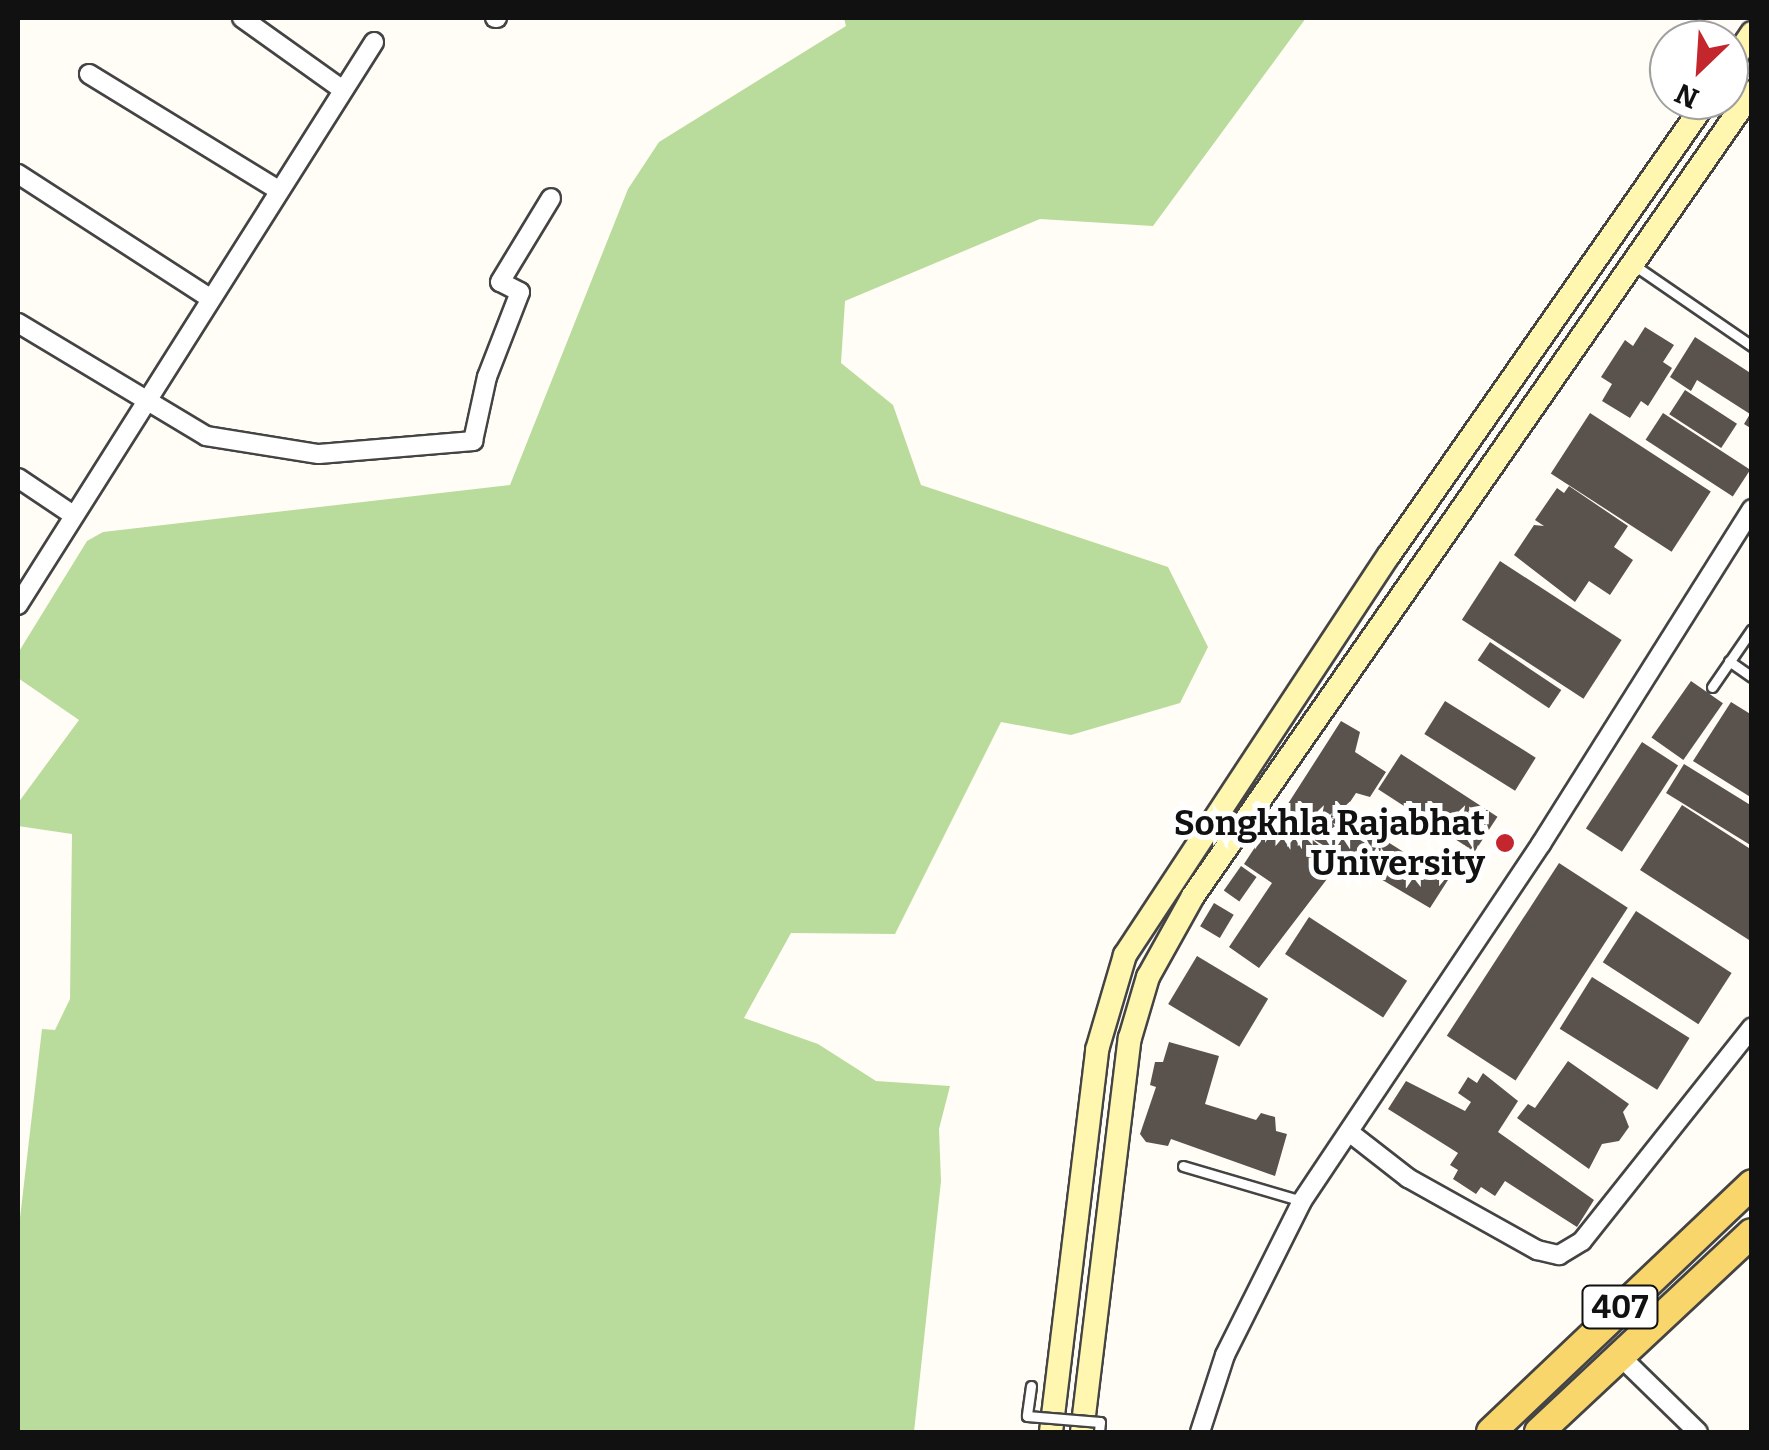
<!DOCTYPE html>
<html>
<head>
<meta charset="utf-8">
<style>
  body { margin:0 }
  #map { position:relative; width:1769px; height:1450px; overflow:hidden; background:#fffdf5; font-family:Bitter,serif }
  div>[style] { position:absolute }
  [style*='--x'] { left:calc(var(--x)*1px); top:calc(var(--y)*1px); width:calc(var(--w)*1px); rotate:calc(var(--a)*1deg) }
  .forest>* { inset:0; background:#b9dc9c }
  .building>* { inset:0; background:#5a524d; transform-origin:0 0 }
  .roads { filter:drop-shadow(2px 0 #444) drop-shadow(-2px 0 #444) drop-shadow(0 2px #444) drop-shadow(0 -2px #444) }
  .service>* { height:9px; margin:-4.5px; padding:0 4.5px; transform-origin:4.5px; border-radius:4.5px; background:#fff }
  .minor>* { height:18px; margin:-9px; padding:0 9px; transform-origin:9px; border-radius:9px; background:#fff }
  .secondary>* { height:22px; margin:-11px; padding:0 11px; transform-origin:11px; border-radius:11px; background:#fff6b0 }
  .primary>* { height:28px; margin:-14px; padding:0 14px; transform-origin:14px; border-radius:14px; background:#f9d66b }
  .bridges { filter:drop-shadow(2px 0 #444) drop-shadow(-2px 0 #444) drop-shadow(0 2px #444) drop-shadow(0 -2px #444) }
  .service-bridge>* { height:9px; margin:-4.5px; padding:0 4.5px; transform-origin:4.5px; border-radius:4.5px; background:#fff }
  .dots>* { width:28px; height:28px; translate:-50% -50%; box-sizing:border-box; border:5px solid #fff; border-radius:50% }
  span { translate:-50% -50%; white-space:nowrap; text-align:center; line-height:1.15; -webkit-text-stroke:10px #fff; paint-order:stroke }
  .shield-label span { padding:2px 8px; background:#fff; border:2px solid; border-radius:8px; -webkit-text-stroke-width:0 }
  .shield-label { font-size:32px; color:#111; font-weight:700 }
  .poi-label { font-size:35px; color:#111; font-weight:700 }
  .right { translate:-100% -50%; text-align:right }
  .frame { position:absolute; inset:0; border:20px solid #111; pointer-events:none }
  .north { position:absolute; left:1649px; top:20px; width:100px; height:100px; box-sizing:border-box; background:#fff; border:2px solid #a0a0a0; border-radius:50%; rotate:205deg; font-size:28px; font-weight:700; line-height:40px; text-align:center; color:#111 }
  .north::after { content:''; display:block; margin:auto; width:35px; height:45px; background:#c4262e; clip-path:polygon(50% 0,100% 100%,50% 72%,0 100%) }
</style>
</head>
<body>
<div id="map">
  <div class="forest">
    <i style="clip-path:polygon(844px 18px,1306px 18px,1153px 226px,1040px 219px,845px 301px,841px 363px,893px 405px,921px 485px,1168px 567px,1208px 647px,1180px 703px,1071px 735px,1001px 722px,895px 934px,791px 933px,744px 1018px,818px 1044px,876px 1081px,950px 1086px,939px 1129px,941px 1181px,914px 1432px,18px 1432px,18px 1235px,42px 1029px,55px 1030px,70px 999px,72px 834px,18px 826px,18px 803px,79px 720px,18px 678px,18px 653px,87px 541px,103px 532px,510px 485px,628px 189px,659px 142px,846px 26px)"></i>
  </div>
  <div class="building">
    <i style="clip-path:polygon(1645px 327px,1674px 345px,1663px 362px,1672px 368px,1648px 406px,1641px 401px,1630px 418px,1602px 401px,1612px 384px,1601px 377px,1625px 340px,1633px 346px)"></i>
    <i style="clip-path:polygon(1695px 337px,1752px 374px,1752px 429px,1744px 424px,1750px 414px,1697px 380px,1691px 391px,1670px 377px)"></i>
    <i style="left:1685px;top:390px;width:62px;height:29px;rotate:33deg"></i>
    <i style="left:1590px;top:413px;width:144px;height:72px;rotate:33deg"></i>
    <i style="left:1663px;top:413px;width:104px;height:32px;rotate:33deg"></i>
    <i style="clip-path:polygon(1569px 486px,1628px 526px,1614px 547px,1633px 560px,1610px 595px,1589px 581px,1575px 602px,1514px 555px,1534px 525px,1544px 526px,1535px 520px,1557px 488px,1564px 493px)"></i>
    <i style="left:1500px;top:561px;width:145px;height:70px;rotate:33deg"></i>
    <i style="left:1490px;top:642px;width:86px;height:22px;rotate:34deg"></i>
    <i style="left:1691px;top:681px;width:39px;height:69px;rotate:35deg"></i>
    <i style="left:1445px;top:701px;width:107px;height:39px;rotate:32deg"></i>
    <i style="clip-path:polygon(1731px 702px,1752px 715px,1752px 798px,1693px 761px)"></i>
    <i style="clip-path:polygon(1341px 721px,1360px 732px,1355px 752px,1386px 772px,1370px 797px,1356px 793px,1348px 805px,1370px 818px,1364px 827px,1448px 880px,1430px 908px,1311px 838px,1316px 831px,1284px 810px)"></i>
    <i style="left:1642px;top:742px;width:43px;height:103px;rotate:33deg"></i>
    <i style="left:1401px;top:754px;width:115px;height:42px;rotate:33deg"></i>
    <i style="clip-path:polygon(1684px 764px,1752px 806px,1752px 846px,1666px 793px)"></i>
    <i style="clip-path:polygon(1682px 805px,1752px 850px,1749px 940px,1640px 870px)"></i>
    <i style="clip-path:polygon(1278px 812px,1340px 862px,1259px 968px,1229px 947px,1272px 883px,1244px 864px)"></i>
    <i style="left:1559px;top:863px;width:82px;height:206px;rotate:33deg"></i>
    <i style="left:1241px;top:866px;width:19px;height:30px;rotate:35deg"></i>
    <i style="left:1214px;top:903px;width:23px;height:27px;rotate:31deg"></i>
    <i style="left:1636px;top:911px;width:114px;height:61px;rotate:33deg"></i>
    <i style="left:1309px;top:917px;width:117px;height:44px;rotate:33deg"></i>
    <i style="left:1197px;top:956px;width:83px;height:56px;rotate:31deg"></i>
    <i style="left:1592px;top:977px;width:115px;height:61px;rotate:32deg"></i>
    <i style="clip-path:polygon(1169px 1042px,1219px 1056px,1205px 1104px,1256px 1120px,1261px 1113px,1275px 1117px,1276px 1131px,1287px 1134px,1275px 1176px,1171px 1139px,1168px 1146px,1146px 1142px,1140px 1134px,1156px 1087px,1150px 1085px,1155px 1062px,1163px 1062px)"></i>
    <i style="clip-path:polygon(1568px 1061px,1629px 1104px,1623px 1112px,1629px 1127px,1619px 1141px,1602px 1144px,1589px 1169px,1517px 1118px,1528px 1104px,1535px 1108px)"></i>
    <i style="clip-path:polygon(1483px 1073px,1518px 1101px,1498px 1132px,1594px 1200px,1577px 1227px,1505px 1181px,1495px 1196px,1481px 1187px,1476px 1194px,1453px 1179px,1458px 1170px,1450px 1165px,1458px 1153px,1388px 1109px,1406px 1081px,1465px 1111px,1471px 1102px,1458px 1093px,1468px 1077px,1477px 1083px)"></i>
  </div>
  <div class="roads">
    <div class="service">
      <i style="--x:1634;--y:265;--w:143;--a:34.5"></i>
      <i style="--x:1729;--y:661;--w:28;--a:35"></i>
      <i style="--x:1712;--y:687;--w:70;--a:-55.4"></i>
      <i style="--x:1183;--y:1166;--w:124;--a:16.4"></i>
    </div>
    <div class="minor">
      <i style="--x:242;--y:18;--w:124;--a:35.5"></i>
      <i style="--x:495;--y:18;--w:2;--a:0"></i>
      <i style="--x:89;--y:74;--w:222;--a:31.5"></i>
      <i style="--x:18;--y:174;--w:229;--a:32.9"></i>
      <i style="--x:18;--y:323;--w:219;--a:31"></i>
      <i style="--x:206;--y:436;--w:114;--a:9.1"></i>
      <i style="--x:319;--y:454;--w:155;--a:-4.8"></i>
      <i style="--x:473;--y:441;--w:66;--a:-77.7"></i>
      <i style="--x:487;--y:377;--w:91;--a:-68.8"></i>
      <i style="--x:520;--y:292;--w:22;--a:-153"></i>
      <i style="--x:500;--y:282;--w:98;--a:-58.7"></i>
      <i style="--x:18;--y:478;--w:66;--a:33.9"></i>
      <i style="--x:18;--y:605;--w:666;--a:-57.69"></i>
      <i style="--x:1349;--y:1132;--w:75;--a:37.9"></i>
      <i style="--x:1408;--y:1178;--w:148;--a:29.2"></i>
      <i style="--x:1537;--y:1250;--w:23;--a:13"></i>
      <i style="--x:1559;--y:1255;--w:27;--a:-31"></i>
      <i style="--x:1582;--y:1241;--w:273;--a:-51.5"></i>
      <i style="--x:1620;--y:1356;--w:109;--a:44.3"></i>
      <i style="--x:1200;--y:1432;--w:81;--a:-72"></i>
      <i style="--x:1225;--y:1355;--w:172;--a:-63.4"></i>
      <i style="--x:1302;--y:1201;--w:430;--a:-56.2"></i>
      <i style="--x:1541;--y:844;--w:396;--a:-57.8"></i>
    </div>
    <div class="secondary">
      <i style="--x:1729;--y:67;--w:41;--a:-55.9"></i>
      <i style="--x:1051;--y:1432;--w:385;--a:-83.1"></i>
      <i style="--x:1097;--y:1050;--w:99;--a:-73.6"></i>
      <i style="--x:1125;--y:955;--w:479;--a:-56.6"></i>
      <i style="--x:1389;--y:555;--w:555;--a:-55.05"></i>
      <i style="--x:1082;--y:1432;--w:397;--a:-83.1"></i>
      <i style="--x:1130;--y:1038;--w:64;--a:-73.6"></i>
      <i style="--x:1148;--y:977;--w:93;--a:-60.9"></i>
      <i style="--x:1193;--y:896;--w:979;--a:-55.19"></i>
    </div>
    <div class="primary">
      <i style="--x:1491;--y:1432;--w:360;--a:-43.5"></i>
      <i style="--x:1539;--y:1432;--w:291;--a:-43.1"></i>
    </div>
  </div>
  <div class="bridges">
    <div class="service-bridge">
      <i style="--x:1031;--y:1386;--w:30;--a:98"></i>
      <i style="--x:1027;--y:1416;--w:73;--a:4.7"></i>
      <i style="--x:1100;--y:1422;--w:10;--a:96"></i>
    </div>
  </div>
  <div class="dots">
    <i style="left:1505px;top:843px;background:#c4262e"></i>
  </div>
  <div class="shield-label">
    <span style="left:1620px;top:1307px">407</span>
  </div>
  <div class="poi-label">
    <span class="right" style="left:1485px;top:843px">Songkhla Rajabhat<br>University</span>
  </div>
  <div class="frame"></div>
  <div class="north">N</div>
</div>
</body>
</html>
